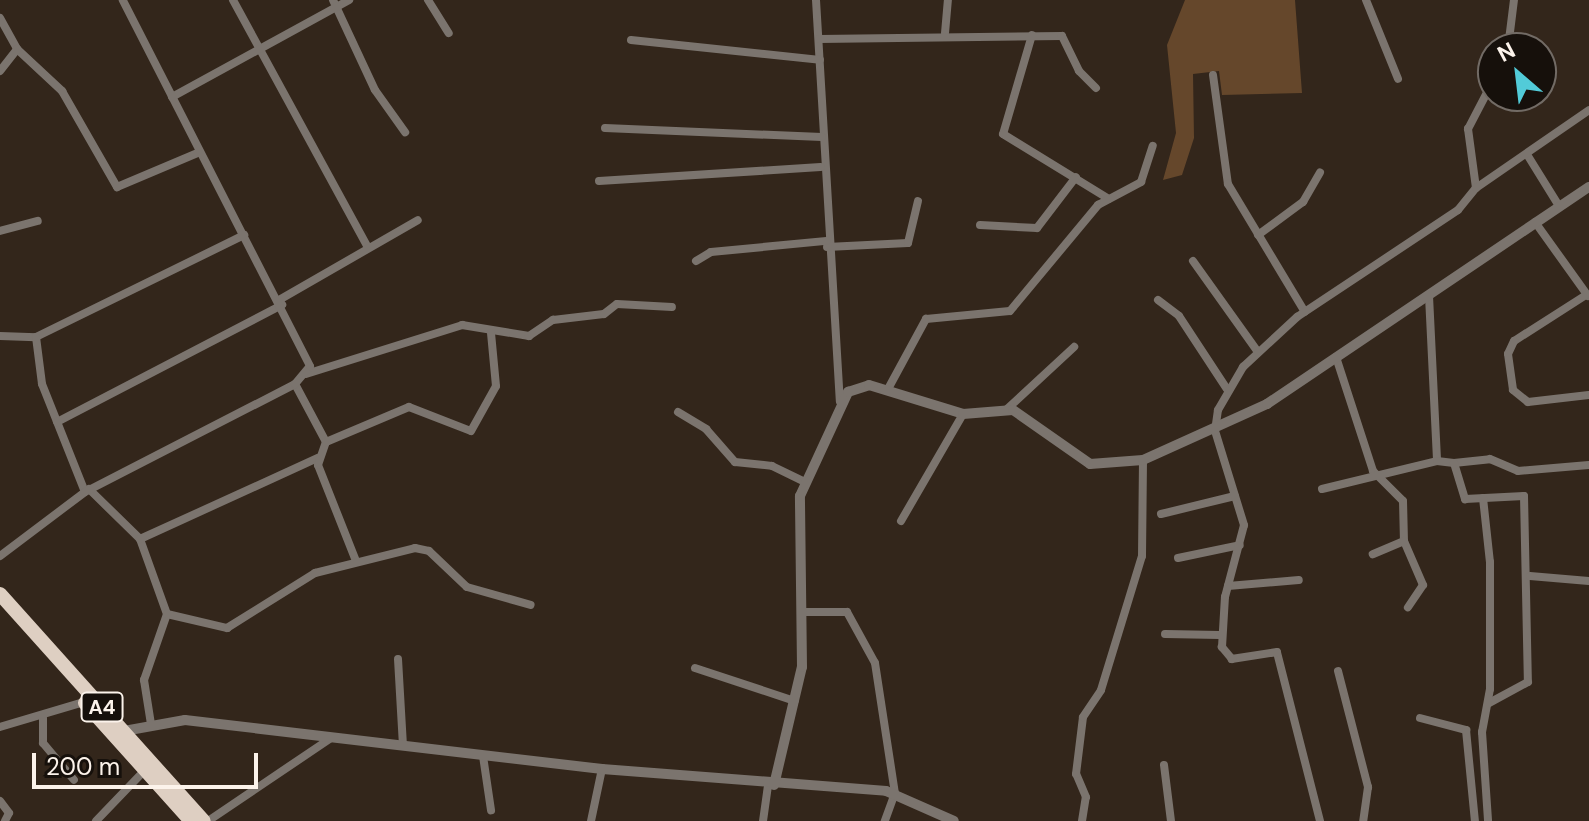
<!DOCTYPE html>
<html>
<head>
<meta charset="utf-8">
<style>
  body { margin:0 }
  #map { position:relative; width:1589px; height:821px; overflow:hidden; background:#33261b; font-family:"DM Sans",sans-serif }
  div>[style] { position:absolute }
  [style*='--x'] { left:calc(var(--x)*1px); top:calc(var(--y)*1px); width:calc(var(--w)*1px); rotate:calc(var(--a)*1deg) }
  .green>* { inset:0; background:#65472b }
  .minor>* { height:8px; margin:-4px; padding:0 4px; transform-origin:4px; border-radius:4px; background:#7b746e }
  .tertiary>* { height:10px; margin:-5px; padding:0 5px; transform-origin:5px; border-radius:5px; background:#7b746e }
  .trunk>* { height:14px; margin:-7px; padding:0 7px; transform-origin:7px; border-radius:7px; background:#decfc2 }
  span { translate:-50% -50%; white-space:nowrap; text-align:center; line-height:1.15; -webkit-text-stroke:8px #16100b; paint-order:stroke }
  .shield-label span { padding:2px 6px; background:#16100b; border:2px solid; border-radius:6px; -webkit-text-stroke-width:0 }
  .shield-label { font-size:20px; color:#fcf3eb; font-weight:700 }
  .north { position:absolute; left:1477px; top:32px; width:80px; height:80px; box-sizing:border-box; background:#16100b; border:2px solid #726b65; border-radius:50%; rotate:332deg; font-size:22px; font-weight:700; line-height:32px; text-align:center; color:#fcf3eb }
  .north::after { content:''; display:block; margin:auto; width:28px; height:36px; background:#52cbd8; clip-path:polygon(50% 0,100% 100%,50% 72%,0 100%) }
  .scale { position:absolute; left:32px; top:753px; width:226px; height:36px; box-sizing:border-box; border:4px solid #fcf3eb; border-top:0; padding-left:10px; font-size:24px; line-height:28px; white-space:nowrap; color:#fcf3eb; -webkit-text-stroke:6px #16100b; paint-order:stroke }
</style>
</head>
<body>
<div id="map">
  <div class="green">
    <i style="clip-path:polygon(1185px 0,1295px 0,1302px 93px,1222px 95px,1219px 71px,1193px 74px,1194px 138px,1182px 175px,1163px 180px,1176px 133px,1167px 45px)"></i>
  </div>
  <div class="minor">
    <i style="--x:233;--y:0;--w:282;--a:61.4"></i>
    <i style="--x:333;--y:0;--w:99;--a:65"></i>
    <i style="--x:375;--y:90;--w:52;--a:54.5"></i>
    <i style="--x:428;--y:0;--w:39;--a:58"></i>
    <i style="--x:816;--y:0;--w:402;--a:86.6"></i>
    <i style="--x:1366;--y:0;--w:85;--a:67.9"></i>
    <i style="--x:0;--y:18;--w:35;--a:61"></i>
    <i style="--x:17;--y:49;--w:62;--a:43"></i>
    <i style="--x:62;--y:91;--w:111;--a:60.2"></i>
    <i style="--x:117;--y:187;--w:90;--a:-22.9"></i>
    <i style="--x:945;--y:33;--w:33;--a:-85"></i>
    <i style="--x:1032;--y:35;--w:103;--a:106.3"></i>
    <i style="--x:1003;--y:134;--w:124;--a:31.5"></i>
    <i style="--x:819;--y:39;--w:243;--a:-0.7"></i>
    <i style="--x:1062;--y:36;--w:39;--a:64"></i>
    <i style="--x:1079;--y:71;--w:24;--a:45"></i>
    <i style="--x:631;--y:40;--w:190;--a:6"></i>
    <i style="--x:1508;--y:48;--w:48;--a:-82.9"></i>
    <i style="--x:0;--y:71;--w:28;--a:-52"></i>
    <i style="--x:1213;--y:75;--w:110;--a:82.2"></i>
    <i style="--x:1228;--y:184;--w:149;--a:59"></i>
    <i style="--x:172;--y:97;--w:202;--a:-28.7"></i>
    <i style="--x:605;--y:128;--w:217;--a:2.4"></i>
    <i style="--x:1528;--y:156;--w:59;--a:58.2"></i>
    <i style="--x:599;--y:181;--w:222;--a:-3.6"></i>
    <i style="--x:1476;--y:188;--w:60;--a:-97.7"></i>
    <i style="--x:1468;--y:129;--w:54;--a:-62.5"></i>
    <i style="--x:1535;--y:222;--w:91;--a:54.4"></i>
    <i style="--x:980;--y:225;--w:57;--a:3"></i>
    <i style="--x:1037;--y:228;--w:64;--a:-52.6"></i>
    <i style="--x:0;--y:231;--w:39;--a:-15"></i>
    <i style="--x:1258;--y:235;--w:56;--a:-36.3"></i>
    <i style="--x:1303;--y:202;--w:34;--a:-60"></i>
    <i style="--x:827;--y:247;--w:81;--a:-2.8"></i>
    <i style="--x:908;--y:243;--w:43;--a:-76.6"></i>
    <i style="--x:696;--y:261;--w:17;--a:-31"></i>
    <i style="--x:711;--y:252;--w:116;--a:-5.5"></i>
    <i style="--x:1193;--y:261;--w:112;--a:54.5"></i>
    <i style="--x:1586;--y:295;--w:85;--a:147.4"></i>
    <i style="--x:1514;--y:341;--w:14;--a:115"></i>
    <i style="--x:1508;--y:354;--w:36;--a:82"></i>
    <i style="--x:1513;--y:390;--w:19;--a:39"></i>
    <i style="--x:1528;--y:402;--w:61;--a:-6.5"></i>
    <i style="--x:1429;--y:296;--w:165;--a:87.2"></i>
    <i style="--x:279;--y:300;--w:160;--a:-29.9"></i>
    <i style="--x:1158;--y:300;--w:26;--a:37"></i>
    <i style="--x:1179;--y:316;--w:87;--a:56.7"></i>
    <i style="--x:0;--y:336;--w:36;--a:2"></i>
    <i style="--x:36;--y:337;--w:232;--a:-26.1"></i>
    <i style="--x:36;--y:337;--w:47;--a:82.7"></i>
    <i style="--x:42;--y:384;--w:116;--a:68.3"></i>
    <i style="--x:1336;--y:357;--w:120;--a:72"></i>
    <i style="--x:1373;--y:471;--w:42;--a:45"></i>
    <i style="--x:1403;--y:501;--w:40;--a:88.6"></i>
    <i style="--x:1404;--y:541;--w:34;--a:157"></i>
    <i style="--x:306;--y:374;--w:164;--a:-17.4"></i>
    <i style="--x:462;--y:325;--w:68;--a:9.3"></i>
    <i style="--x:529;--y:336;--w:29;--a:-34"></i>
    <i style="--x:553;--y:320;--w:51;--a:-6.7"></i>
    <i style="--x:604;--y:314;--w:16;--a:-38"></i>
    <i style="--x:617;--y:304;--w:55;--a:3.1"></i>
    <i style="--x:295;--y:384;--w:66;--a:61.9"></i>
    <i style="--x:888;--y:389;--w:80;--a:-61.5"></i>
    <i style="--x:926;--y:319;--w:84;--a:-5.4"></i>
    <i style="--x:1010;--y:311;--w:138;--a:-50.3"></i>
    <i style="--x:1098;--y:205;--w:49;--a:-28.1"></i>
    <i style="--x:1141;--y:182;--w:38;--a:-72"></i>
    <i style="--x:1006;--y:410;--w:93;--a:-42.8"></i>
    <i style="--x:678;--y:412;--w:33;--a:31"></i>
    <i style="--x:706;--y:429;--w:44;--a:48.7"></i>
    <i style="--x:735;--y:462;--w:37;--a:6"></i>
    <i style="--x:772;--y:466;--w:37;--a:26"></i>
    <i style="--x:57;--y:422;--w:254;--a:-27.5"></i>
    <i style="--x:1454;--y:463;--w:36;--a:-6"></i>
    <i style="--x:1490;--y:459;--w:30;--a:23"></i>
    <i style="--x:1518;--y:471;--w:71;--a:-4.8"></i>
    <i style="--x:89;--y:489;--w:71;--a:44.4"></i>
    <i style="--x:140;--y:539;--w:80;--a:70.2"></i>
    <i style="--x:167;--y:614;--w:70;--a:109.2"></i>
    <i style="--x:144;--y:680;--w:45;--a:81"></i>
    <i style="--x:1322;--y:489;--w:118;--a:-13.7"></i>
    <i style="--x:1437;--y:461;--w:17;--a:7"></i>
    <i style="--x:1454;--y:463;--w:38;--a:73"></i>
    <i style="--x:1465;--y:499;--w:59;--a:-2.9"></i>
    <i style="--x:1524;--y:496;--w:186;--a:88.8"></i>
    <i style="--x:1528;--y:682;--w:44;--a:151.7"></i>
    <i style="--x:1483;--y:498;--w:64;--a:83.8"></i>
    <i style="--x:1490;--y:562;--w:127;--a:90"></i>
    <i style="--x:1490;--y:689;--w:44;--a:100.5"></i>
    <i style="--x:1482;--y:732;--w:89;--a:86.1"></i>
    <i style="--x:1161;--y:514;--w:76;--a:-13.7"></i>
    <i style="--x:901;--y:521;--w:124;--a:-59.9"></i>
    <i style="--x:140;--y:539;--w:196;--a:-24.5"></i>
    <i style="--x:1404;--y:541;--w:48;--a:66.6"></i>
    <i style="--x:1423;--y:585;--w:27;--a:124"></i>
    <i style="--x:0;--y:556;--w:106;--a:-37"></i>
    <i style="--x:85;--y:492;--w:236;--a:-27.2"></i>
    <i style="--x:295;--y:384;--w:23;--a:-50"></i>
    <i style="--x:310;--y:366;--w:411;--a:-117.1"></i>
    <i style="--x:1178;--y:558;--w:63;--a:-11.8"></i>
    <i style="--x:356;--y:561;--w:103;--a:-111.6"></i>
    <i style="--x:318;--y:465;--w:24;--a:-71"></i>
    <i style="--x:326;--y:442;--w:90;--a:-22.9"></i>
    <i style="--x:409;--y:407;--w:66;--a:21.2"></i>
    <i style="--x:471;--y:431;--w:51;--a:-60.9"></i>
    <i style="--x:496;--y:386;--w:53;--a:-95.4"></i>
    <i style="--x:1530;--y:576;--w:59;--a:4.8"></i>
    <i style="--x:1228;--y:586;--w:71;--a:-4.8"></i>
    <i style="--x:801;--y:612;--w:46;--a:0"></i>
    <i style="--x:847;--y:612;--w:58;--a:61.2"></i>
    <i style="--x:875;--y:663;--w:132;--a:81.3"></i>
    <i style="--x:895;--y:793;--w:30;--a:110"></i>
    <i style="--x:167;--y:614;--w:62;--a:13.1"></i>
    <i style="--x:227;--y:628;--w:104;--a:-32"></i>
    <i style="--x:315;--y:573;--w:103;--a:-14"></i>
    <i style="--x:415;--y:548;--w:14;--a:12"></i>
    <i style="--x:429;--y:551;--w:52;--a:43.5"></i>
    <i style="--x:467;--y:587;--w:66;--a:15.7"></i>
    <i style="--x:1165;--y:634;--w:55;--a:1"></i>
    <i style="--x:398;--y:659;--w:87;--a:86.7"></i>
    <i style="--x:695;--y:668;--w:105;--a:18.3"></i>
    <i style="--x:1338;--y:671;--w:120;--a:75.5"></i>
    <i style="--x:1368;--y:787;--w:34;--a:98"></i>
    <i style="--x:43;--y:718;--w:25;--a:90"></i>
    <i style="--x:43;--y:743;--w:48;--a:50"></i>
    <i style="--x:1420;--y:718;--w:48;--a:14.6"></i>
    <i style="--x:1466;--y:730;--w:91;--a:84.4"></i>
    <i style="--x:0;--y:727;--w:88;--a:-16.6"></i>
    <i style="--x:483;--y:756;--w:55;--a:81.6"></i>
    <i style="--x:1164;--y:765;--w:56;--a:82.9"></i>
    <i style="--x:0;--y:801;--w:15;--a:53"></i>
    <i style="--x:9;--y:813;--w:9;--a:117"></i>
    <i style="--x:96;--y:821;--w:71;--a:-46.1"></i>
    <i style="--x:208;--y:821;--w:148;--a:-34"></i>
    <i style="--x:591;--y:821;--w:53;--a:-78.1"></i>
    <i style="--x:763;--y:821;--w:37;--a:-82"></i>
    <i style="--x:1082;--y:821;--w:24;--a:-81"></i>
    <i style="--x:1086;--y:797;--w:25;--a:-113"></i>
    <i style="--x:1076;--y:774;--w:57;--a:-83"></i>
    <i style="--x:1083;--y:717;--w:32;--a:-56"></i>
    <i style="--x:1101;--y:690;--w:140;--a:-73"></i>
    <i style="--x:1142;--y:556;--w:96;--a:-89.4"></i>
    <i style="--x:1320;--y:821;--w:174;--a:-104.3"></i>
    <i style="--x:1277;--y:652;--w:46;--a:171.2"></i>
    <i style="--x:1232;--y:659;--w:16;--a:-130"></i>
    <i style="--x:1222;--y:647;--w:50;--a:-86.6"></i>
    <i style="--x:1225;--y:597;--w:74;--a:-75.2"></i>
    <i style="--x:1244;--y:525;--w:98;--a:-107.1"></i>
    <i style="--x:1215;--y:431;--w:21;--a:-82"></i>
    <i style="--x:1218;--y:410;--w:50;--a:-59.8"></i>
    <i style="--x:1243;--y:367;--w:74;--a:-42.8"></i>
    <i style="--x:1297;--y:317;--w:193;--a:-33.6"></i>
    <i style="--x:1458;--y:210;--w:28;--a:-51"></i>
    <i style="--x:1476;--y:188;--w:137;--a:-34.6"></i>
  </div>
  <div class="tertiary">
    <i style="--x:124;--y:731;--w:62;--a:-10.2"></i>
    <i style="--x:185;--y:720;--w:420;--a:6.7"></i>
    <i style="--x:602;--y:769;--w:285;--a:4.4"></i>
    <i style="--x:886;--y:791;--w:74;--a:23.8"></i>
    <i style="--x:774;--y:785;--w:121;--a:-76.7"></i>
    <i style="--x:802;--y:667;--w:171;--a:-90.7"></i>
    <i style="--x:800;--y:496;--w:115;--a:-65.2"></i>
    <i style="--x:848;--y:392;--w:22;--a:-18"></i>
    <i style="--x:869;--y:385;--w:98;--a:17.1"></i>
    <i style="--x:963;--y:414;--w:50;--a:-4.6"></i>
    <i style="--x:1013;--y:410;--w:94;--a:35"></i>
    <i style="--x:1090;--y:464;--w:53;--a:-4.3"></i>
    <i style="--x:1143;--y:460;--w:136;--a:-24.3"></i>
    <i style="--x:1267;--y:404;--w:388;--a:-34"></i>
  </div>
  <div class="trunk">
    <i style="--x:0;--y:594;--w:305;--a:48.1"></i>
    <i style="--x:85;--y:703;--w:159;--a:48.1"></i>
  </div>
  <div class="shield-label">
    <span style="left:102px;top:707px">A4</span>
  </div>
  <div class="north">N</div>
  <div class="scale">200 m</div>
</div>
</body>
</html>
